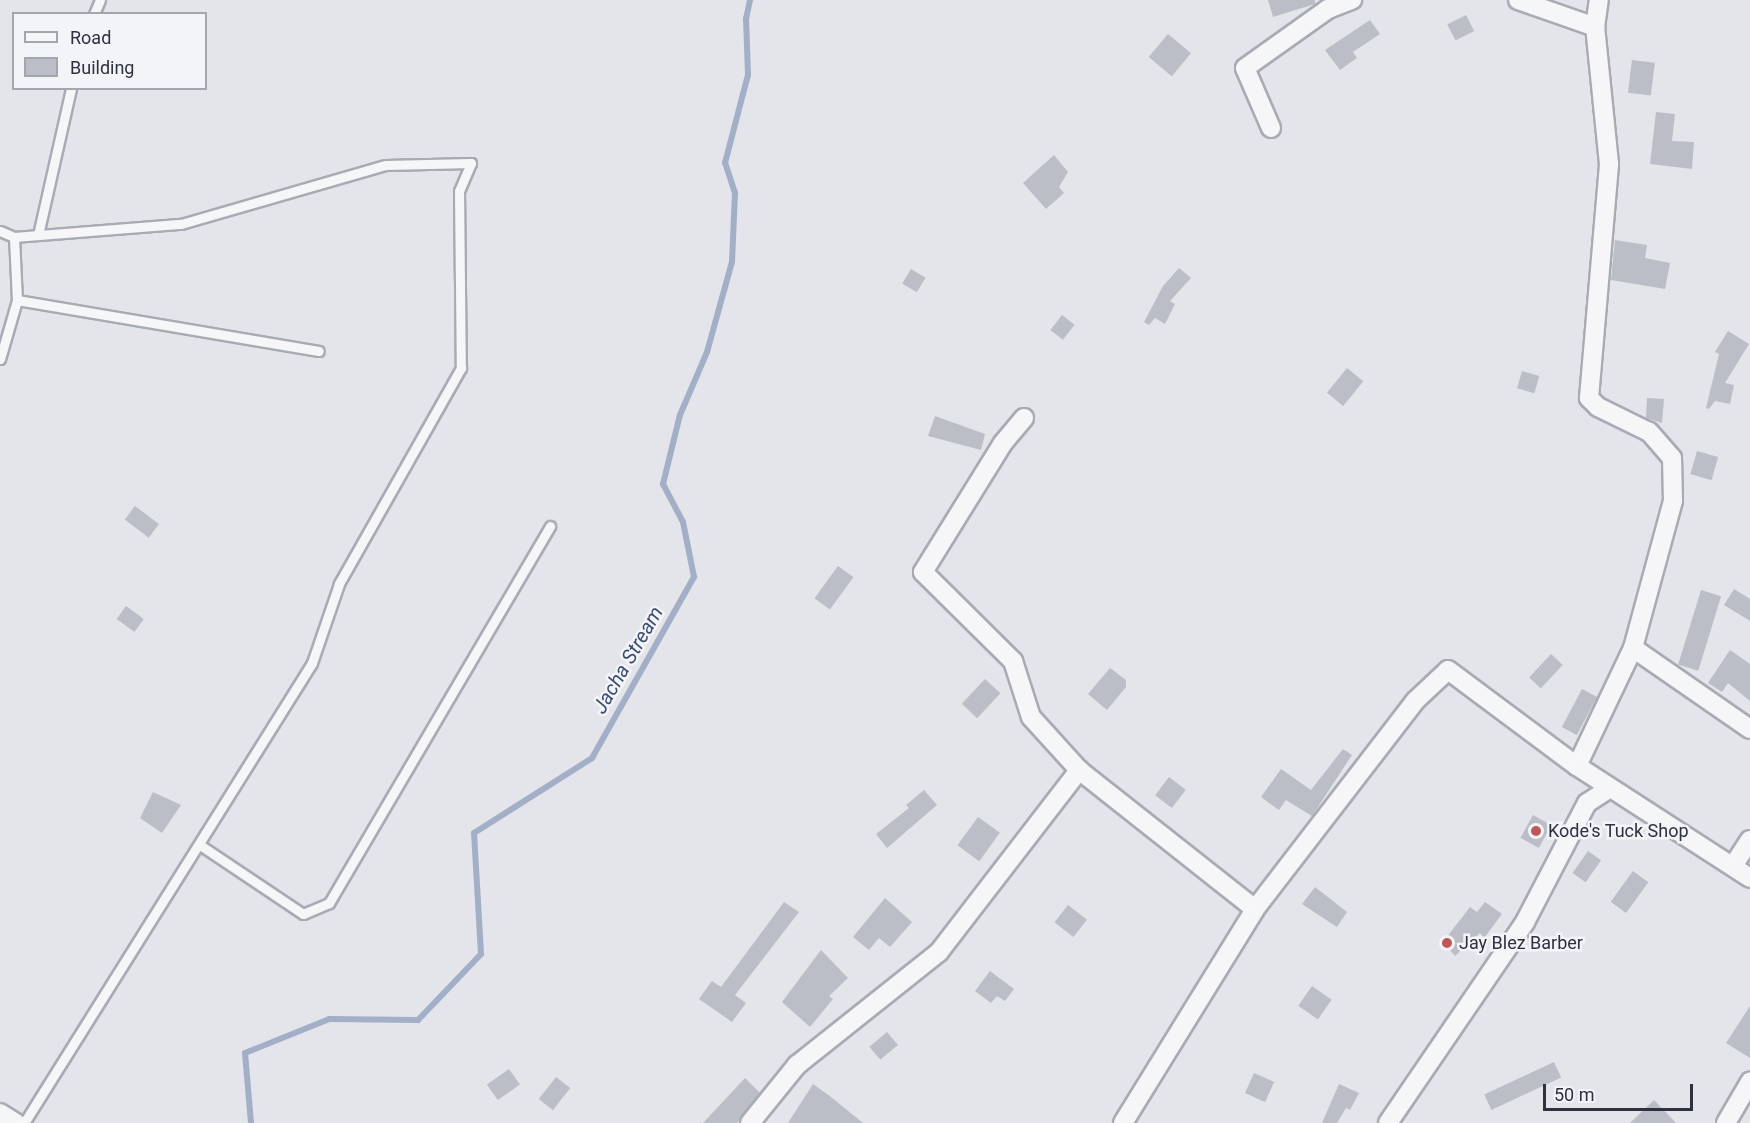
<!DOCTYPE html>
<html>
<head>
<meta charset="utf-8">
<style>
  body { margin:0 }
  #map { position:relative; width:1750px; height:1123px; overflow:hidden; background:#e3e5ea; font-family:Roboto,sans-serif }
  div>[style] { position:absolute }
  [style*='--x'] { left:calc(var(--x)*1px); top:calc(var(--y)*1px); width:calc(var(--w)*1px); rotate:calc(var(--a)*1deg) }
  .stream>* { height:6px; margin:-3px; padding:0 3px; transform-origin:3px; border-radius:3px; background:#a2afc6 }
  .building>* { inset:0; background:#bbbec6; transform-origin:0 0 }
  .roads { filter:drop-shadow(2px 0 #a9abb4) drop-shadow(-2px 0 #a9abb4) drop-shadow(0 2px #a9abb4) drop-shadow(0 -2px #a9abb4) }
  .service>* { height:9px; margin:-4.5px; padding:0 4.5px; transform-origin:4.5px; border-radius:4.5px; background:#f6f6f8 }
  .minor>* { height:18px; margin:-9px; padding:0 9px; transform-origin:9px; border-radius:9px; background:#f6f6f8 }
  .dots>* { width:16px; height:16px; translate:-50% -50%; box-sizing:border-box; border:3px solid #f3f4f7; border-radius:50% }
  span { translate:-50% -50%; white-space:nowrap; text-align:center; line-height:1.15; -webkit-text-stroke:5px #f3f4f7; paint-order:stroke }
  .poi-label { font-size:18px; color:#2d3140 }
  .left { translate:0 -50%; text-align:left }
  .water-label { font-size:20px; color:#3b4c70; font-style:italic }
  .legend { position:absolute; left:12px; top:12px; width:195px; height:78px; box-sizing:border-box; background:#f3f4f7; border:2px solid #a4a6ae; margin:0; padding:8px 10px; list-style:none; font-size:18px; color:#2d3140 }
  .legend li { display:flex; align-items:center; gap:12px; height:30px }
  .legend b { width:30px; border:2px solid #a4a6ae }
  .scale { position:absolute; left:1543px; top:1084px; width:150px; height:27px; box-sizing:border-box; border:3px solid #2d3140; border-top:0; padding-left:8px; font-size:18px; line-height:21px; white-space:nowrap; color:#2d3140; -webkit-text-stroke:4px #f3f4f7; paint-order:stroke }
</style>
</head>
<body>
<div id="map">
  <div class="stream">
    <i style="--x:251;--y:1123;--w:70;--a:-94.9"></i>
    <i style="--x:245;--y:1053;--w:91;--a:-22"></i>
    <i style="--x:329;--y:1019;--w:89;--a:0.6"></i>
    <i style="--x:418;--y:1020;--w:91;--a:-46.3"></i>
    <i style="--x:481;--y:954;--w:121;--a:-93.3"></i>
    <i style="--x:474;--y:833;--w:140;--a:-32.4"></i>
    <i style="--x:592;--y:758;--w:208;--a:-60.6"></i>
    <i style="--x:694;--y:577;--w:56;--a:-101.3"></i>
    <i style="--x:683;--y:522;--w:43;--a:-117.8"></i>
    <i style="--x:663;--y:484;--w:71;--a:-76.2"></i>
    <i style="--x:680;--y:415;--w:69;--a:-66.8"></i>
    <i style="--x:707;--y:352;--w:93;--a:-74.5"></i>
    <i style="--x:732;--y:262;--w:69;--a:-87.5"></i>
    <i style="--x:735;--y:193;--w:32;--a:-108"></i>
    <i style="--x:725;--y:163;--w:91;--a:-75.4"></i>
    <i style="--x:748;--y:75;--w:56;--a:-92"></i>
    <i style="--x:746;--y:19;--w:19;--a:-78"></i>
  </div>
  <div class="building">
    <i style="clip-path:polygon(1268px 0,1315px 0,1315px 4px,1273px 17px)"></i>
    <i style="left:1466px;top:15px;width:18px;height:21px;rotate:63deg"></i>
    <i style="clip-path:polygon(1370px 20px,1380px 34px,1353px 52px,1357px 58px,1340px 70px,1325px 50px)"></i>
    <i style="left:1168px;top:34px;width:30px;height:30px;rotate:40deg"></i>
    <i style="left:1632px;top:60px;width:23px;height:33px;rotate:7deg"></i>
    <i style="clip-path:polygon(1656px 112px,1675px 114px,1672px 141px,1694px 142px,1692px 169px,1650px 164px)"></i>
    <i style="clip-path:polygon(1054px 155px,1068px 172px,1059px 187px,1064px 193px,1046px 209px,1023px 183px)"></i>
    <i style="clip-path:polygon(1615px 240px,1647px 245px,1645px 258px,1670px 263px,1665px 289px,1611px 280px)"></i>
    <i style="clip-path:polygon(1179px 268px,1191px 278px,1170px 301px,1175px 304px,1165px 324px,1155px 318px,1149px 325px,1144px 322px,1163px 286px)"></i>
    <i style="left:911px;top:269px;width:17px;height:17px;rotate:31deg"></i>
    <i style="left:1062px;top:315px;width:16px;height:19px;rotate:38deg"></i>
    <i style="clip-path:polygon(1728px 331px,1749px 344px,1725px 383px,1734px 385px,1730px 404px,1715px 401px,1709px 409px,1706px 408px,1719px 354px,1715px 352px)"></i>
    <i style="left:1347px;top:368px;width:21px;height:32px;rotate:39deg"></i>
    <i style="left:1522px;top:371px;width:18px;height:18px;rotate:16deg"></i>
    <i style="clip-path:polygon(1647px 398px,1664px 399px,1662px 423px,1646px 418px)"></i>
    <i style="clip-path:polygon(935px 416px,985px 434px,981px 450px,928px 436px)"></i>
    <i style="left:1697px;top:451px;width:22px;height:24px;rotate:16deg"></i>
    <i style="left:135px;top:506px;width:30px;height:17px;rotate:37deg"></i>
    <i style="left:838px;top:566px;width:19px;height:40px;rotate:36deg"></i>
    <i style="clip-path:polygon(1734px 589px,1750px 599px,1750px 621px,1724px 605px)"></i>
    <i style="left:1701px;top:590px;width:21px;height:78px;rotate:17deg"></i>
    <i style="left:126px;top:606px;width:22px;height:16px;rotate:36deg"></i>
    <i style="clip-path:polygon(1730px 650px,1750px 664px,1750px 701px,1728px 683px,1722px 692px,1708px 683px)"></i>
    <i style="left:1551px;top:654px;width:16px;height:32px;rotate:43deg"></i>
    <i style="clip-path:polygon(1110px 668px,1126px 680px,1126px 687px,1107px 710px,1088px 694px)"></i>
    <i style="left:985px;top:679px;width:21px;height:34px;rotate:43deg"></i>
    <i style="left:1582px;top:689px;width:17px;height:43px;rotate:28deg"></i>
    <i style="clip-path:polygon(1343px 749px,1352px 755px,1312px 816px,1286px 800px,1279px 810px,1261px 797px,1281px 769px,1311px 790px)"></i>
    <i style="left:1169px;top:777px;width:21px;height:23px;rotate:37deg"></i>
    <i style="clip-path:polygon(924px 790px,937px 805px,887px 848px,876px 834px,909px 808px,906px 805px)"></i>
    <i style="clip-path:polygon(153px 792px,181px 805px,162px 833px,140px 818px)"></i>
    <i style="left:1533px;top:815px;width:21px;height:26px;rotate:29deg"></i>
    <i style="left:978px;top:817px;width:27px;height:35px;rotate:36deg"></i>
    <i style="left:1588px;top:851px;width:16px;height:27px;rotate:35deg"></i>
    <i style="left:1633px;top:871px;width:19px;height:38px;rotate:36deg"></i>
    <i style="clip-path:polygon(1315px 887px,1347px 912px,1337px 927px,1302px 904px)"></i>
    <i style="clip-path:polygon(885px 898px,912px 922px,890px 947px,879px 938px,869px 950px,853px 937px)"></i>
    <i style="clip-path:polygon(784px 902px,799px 912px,735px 995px,746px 1003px,732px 1022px,699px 999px,712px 981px,721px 987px)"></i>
    <i style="clip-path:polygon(1485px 902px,1502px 914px,1484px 938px,1480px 933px,1455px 956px,1443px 942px,1470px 907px,1477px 912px)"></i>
    <i style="left:1068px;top:905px;width:24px;height:22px;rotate:38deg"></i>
    <i style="clip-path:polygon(821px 950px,848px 978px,829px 996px,833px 999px,810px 1027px,782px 1002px)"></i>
    <i style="clip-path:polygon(990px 971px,1014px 989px,1005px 1001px,997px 996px,991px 1003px,975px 991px)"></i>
    <i style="left:1312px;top:986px;width:24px;height:24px;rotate:35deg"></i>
    <i style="clip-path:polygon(1750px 1006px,1750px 1058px,1726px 1043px)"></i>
    <i style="left:887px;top:1032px;width:17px;height:23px;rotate:50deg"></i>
    <i style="left:1554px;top:1062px;width:17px;height:77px;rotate:65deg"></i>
    <i style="left:509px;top:1069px;width:19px;height:27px;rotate:55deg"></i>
    <i style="left:1254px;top:1073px;width:22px;height:22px;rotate:24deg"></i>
    <i style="left:556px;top:1077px;width:18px;height:28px;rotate:38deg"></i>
    <i style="clip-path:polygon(745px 1078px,760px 1093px,737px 1123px,703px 1123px)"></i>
    <i style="clip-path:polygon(813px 1084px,831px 1097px,863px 1123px,788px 1123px)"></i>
    <i style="clip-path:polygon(1339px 1084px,1359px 1093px,1350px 1110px,1346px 1108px,1337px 1123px,1322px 1123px)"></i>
    <i style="clip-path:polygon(1654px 1100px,1676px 1123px,1630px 1123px)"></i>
  </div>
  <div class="roads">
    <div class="service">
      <i style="--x:94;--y:14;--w:15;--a:-67"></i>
      <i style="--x:0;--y:231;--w:15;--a:23"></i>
      <i style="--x:14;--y:237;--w:168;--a:-4.5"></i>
      <i style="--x:181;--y:224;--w:213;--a:-16.1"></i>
      <i style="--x:386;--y:165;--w:85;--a:-1.3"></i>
      <i style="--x:471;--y:163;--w:30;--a:113"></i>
      <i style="--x:459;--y:191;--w:177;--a:89.4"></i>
      <i style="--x:461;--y:368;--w:248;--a:119.5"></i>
      <i style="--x:339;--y:584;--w:83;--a:108.9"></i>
      <i style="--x:312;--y:663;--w:543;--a:122.05"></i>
      <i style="--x:38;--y:235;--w:151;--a:-77.3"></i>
      <i style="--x:14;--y:237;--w:63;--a:87.3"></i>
      <i style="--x:17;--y:300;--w:306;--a:9.6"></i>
      <i style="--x:0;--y:359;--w:61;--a:-73.9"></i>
      <i style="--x:200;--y:845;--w:124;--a:33.8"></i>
      <i style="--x:303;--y:914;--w:28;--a:-23"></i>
      <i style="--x:329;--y:903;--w:437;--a:-59.6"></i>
    </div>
    <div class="minor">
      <i style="--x:1518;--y:0;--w:82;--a:19.3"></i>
      <i style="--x:1271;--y:128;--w:65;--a:-113.4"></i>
      <i style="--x:1245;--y:68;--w:102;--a:-35.4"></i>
      <i style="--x:1328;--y:9;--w:26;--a:-21"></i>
      <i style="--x:1024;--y:418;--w:33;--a:130"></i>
      <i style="--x:1003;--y:443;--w:152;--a:121.8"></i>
      <i style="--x:923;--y:572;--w:127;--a:44.7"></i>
      <i style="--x:1013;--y:661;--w:59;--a:72.2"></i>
      <i style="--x:1031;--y:717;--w:72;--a:47.8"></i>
      <i style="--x:1079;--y:770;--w:224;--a:38.3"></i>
      <i style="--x:1633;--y:648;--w:142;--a:34.7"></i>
      <i style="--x:1577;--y:766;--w:131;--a:-64.6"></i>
      <i style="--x:1633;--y:648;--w:152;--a:-74.8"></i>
      <i style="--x:1673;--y:501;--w:43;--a:-91.3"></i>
      <i style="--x:1672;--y:458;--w:35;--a:-131"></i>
      <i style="--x:1649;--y:432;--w:57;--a:-153.9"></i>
      <i style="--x:1598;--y:407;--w:13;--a:-135"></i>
      <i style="--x:1589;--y:398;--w:235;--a:-85.1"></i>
      <i style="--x:1609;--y:164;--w:138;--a:-95.8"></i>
      <i style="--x:1595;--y:27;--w:27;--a:-82"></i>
      <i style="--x:1733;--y:866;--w:31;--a:-57"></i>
      <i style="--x:0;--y:1113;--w:19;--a:32"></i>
      <i style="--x:750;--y:1123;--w:75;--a:-51"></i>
      <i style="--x:797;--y:1065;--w:181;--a:-38.5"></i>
      <i style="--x:939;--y:952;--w:230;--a:-52.4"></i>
      <i style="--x:1123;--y:1123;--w:251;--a:-58.3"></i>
      <i style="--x:1255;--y:909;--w:262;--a:-52.4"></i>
      <i style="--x:1415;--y:701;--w:45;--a:-43.2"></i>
      <i style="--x:1448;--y:670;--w:161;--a:36.7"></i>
      <i style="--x:1577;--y:766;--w:206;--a:32.9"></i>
      <i style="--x:1388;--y:1123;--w:243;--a:-55.7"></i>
      <i style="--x:1525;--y:922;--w:134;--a:-62.5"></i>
      <i style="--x:1587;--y:803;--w:27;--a:-33"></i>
      <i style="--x:1726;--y:1123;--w:48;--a:-59.7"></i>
    </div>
  </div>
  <div class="dots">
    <i style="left:1536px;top:831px;background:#c15659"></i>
    <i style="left:1447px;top:943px;background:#c15659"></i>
  </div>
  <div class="poi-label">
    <span class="left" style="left:1548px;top:831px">Kode's Tuck Shop</span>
    <span class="left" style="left:1459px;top:943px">Jay Blez Barber</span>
  </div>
  <div class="water-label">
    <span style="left:628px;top:660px;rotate:-60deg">Jacha Stream</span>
  </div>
  <ul class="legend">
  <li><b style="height:8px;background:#f6f6f8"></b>Road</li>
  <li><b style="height:16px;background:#bbbec6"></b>Building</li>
  </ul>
  <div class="scale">50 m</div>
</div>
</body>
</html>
